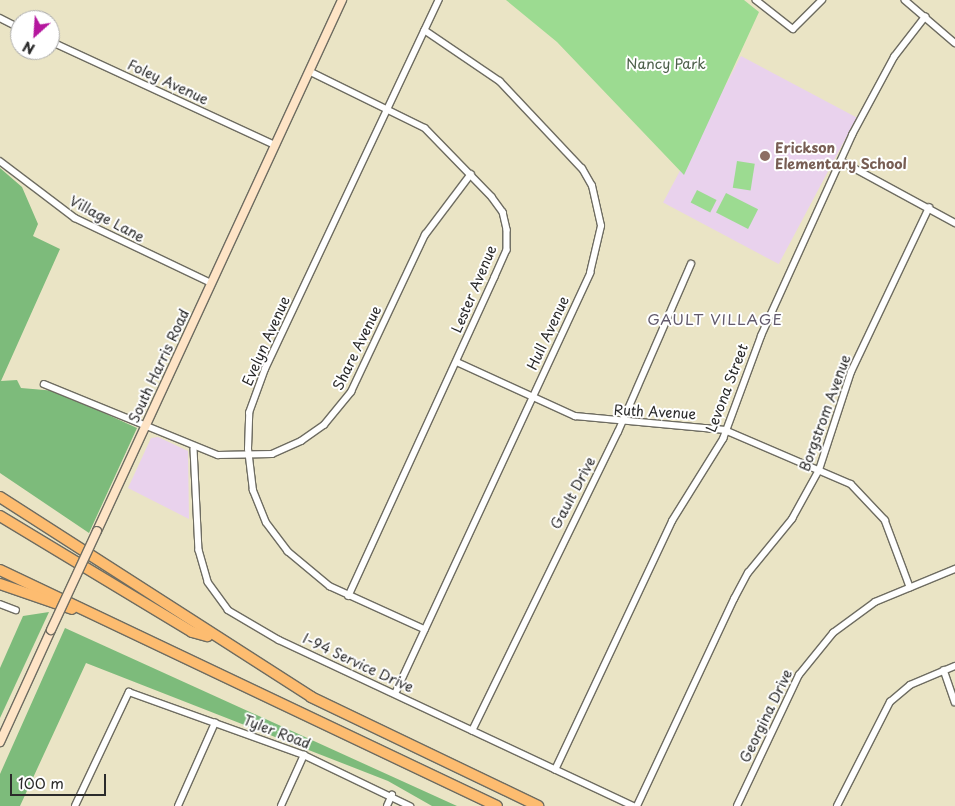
<!DOCTYPE html>
<html>
<head>
<meta charset="utf-8">
<style>
  body { margin:0 }
  #map { position:relative; width:955px; height:806px; overflow:hidden; background:#eae4c5; font-family:"Playpen Sans",sans-serif }
  div>[style] { position:absolute }
  [style*='--x'] { left:calc(var(--x)*1px); top:calc(var(--y)*1px); width:calc(var(--w)*1px); rotate:calc(var(--a)*1deg) }
  .built>* { inset:0; background:#e9d2ed; transform-origin:0 0 }
  .green>* { inset:0; background:#9cdb91; transform-origin:0 0 }
  .forest>* { inset:0; background:#7dbb7b }
  .roads { filter:drop-shadow(1px 0 #6e6c61) drop-shadow(-1px 0 #6e6c61) drop-shadow(0 1px #6e6c61) drop-shadow(0 -1px #6e6c61) }
  .minor>* { height:5.5px; margin:-2.75px; padding:0 2.75px; transform-origin:2.75px; border-radius:2.75px; background:#fff }
  .secondary>* { height:8px; margin:-4px; padding:0 4px; transform-origin:4px; border-radius:4px; background:#fee4c6 }
  .motorway>* { height:10px; margin:-5px; padding:0 5px; transform-origin:5px; border-radius:5px; background:#fdbc70 }
  .bridges { filter:drop-shadow(1px 0 #6e6c61) drop-shadow(-1px 0 #6e6c61) drop-shadow(0 1px #6e6c61) drop-shadow(0 -1px #6e6c61) }
  .secondary-bridge>* { height:8px; margin:-4px; padding:0 4px; transform-origin:4px; border-radius:4px; background:#fee4c6 }
  .dots>* { width:14px; height:14px; translate:-50% -50%; box-sizing:border-box; border:2px solid #fff; border-radius:50% }
  span { translate:-50% -50%; white-space:nowrap; text-align:center; line-height:1.15; -webkit-text-stroke:4px #fff; paint-order:stroke }
  .park-label { font-size:14px; color:#4d604a }
  .street-label { font-size:14px; color:#2b2b2b }
  .education-label { font-size:14px; color:#785e54; font-weight:700 }
  .left { translate:0 -50%; text-align:left }
  .neighbourhood-label { font-size:15px; color:#625a6c; letter-spacing:1px }
  .north { position:absolute; left:10px; top:10px; width:50px; height:50px; box-sizing:border-box; background:#fff; border:1px solid #aaa; border-radius:50%; rotate:206deg; font-size:14px; font-weight:700; line-height:20px; text-align:center; color:#2b2b2b }
  .north::after { content:''; display:block; margin:auto; width:18px; height:22px; background:#b5179e; clip-path:polygon(50% 0,100% 100%,50% 72%,0 100%) }
  .scale { position:absolute; left:10px; top:774px; width:96px; height:22px; box-sizing:border-box; border:2px solid #2b2b2b; border-top:0; padding-left:6px; font-size:15px; line-height:18px; white-space:nowrap; color:#2b2b2b; -webkit-text-stroke:4px #fff; paint-order:stroke }
</style>
</head>
<body>
<div id="map">
  <div class="built">
    <i style="left:741px;top:56px;width:131px;height:166px;rotate:28deg"></i>
    <i style="clip-path:polygon(158px 437px,188px 451px,189px 519px,128px 488px,151px 438px)"></i>
  </div>
  <div class="green">
    <i style="clip-path:polygon(506px 0,744px 0,759px 12px,684px 175px,557px 42px)"></i>
    <i style="left:737px;top:161px;width:18px;height:27px;rotate:9deg"></i>
    <i style="left:697px;top:190px;width:22px;height:14px;rotate:27deg"></i>
    <i style="left:726px;top:193px;width:36px;height:22px;rotate:27deg"></i>
  </div>
  <div class="forest">
    <i style="clip-path:polygon(0 168px,22px 187px,38px 224px,33px 236px,60px 249px,1px 381px,17px 380px,21px 388px,56px 391px,137px 428px,89px 533px,0 473px)"></i>
    <i style="clip-path:polygon(49px 612px,0 718px,0 668px,23px 616px)"></i>
    <i style="clip-path:polygon(65px 628px,457px 806px,432px 806px,388px 781px,86px 663px,20px 806px,0 806px,0 774px)"></i>
  </div>
  <div class="roads">
    <div class="minor">
      <i style="--x:756;--y:0;--w:47;--a:38.1"></i>
      <i style="--x:793;--y:29;--w:41;--a:-45"></i>
      <i style="--x:905;--y:0;--w:66;--a:40.7"></i>
      <i style="--x:0;--y:18;--w:22;--a:27"></i>
      <i style="--x:50;--y:41;--w:248;--a:24.8"></i>
      <i style="--x:309;--y:71;--w:129;--a:26.2"></i>
      <i style="--x:425;--y:128;--w:96;--a:45.8"></i>
      <i style="--x:492;--y:197;--w:19;--a:54"></i>
      <i style="--x:503;--y:212;--w:18;--a:77"></i>
      <i style="--x:507;--y:230;--w:20;--a:90"></i>
      <i style="--x:507;--y:250;--w:30;--a:114"></i>
      <i style="--x:495;--y:277;--w:351;--a:114.6"></i>
      <i style="--x:0;--y:161;--w:94;--a:37.2"></i>
      <i style="--x:75;--y:218;--w:151;--a:25.5"></i>
      <i style="--x:841;--y:161;--w:130;--a:28.5"></i>
      <i style="--x:457;--y:362;--w:130;--a:24.6"></i>
      <i style="--x:575;--y:416;--w:151;--a:5.3"></i>
      <i style="--x:725;--y:430;--w:137;--a:23.2"></i>
      <i style="--x:851;--y:484;--w:50;--a:46.6"></i>
      <i style="--x:885;--y:520;--w:72;--a:69.5"></i>
      <i style="--x:44;--y:384;--w:188;--a:22.2"></i>
      <i style="--x:218;--y:455;--w:54;--a:-1.1"></i>
      <i style="--x:272;--y:454;--w:32;--a:-24"></i>
      <i style="--x:301;--y:441;--w:28;--a:-35"></i>
      <i style="--x:324;--y:425;--w:43;--a:-50.7"></i>
      <i style="--x:351;--y:392;--w:174;--a:-64.8"></i>
      <i style="--x:425;--y:235;--w:76;--a:-53"></i>
      <i style="--x:194;--y:449;--w:101;--a:87.2"></i>
      <i style="--x:199;--y:550;--w:33;--a:74"></i>
      <i style="--x:208;--y:582;--w:34;--a:54"></i>
      <i style="--x:228;--y:610;--w:59;--a:30.5"></i>
      <i style="--x:279;--y:640;--w:391;--a:25.1"></i>
      <i style="--x:0;--y:604;--w:17;--a:21"></i>
      <i style="--x:425;--y:630;--w:104;--a:-155.6"></i>
      <i style="--x:330;--y:587;--w:55;--a:-140.2"></i>
      <i style="--x:288;--y:552;--w:36;--a:-127"></i>
      <i style="--x:266;--y:523;--w:35;--a:-112"></i>
      <i style="--x:253;--y:491;--w:42;--a:-96.8"></i>
      <i style="--x:248;--y:449;--w:36;--a:-88"></i>
      <i style="--x:249;--y:413;--w:47;--a:-70"></i>
      <i style="--x:265;--y:369;--w:408;--a:-64.8"></i>
      <i style="--x:944;--y:670;--w:34;--a:71"></i>
      <i style="--x:395;--y:694;--w:464;--a:-65.1"></i>
      <i style="--x:590;--y:273;--w:48;--a:-76.8"></i>
      <i style="--x:601;--y:226;--w:41;--a:-102.7"></i>
      <i style="--x:592;--y:186;--w:20;--a:-120"></i>
      <i style="--x:582;--y:169;--w:120;--a:-133.3"></i>
      <i style="--x:500;--y:82;--w:91;--a:-145.8"></i>
      <i style="--x:472;--y:731;--w:333;--a:-64"></i>
      <i style="--x:618;--y:432;--w:183;--a:-66.5"></i>
      <i style="--x:555;--y:770;--w:275;--a:-64.8"></i>
      <i style="--x:672;--y:521;--w:97;--a:-58.1"></i>
      <i style="--x:723;--y:439;--w:110;--a:-69.7"></i>
      <i style="--x:761;--y:336;--w:221;--a:-65.6"></i>
      <i style="--x:852;--y:135;--w:89;--a:-61.7"></i>
      <i style="--x:894;--y:57;--w:51;--a:-52.2"></i>
      <i style="--x:75;--y:806;--w:126;--a:-64.7"></i>
      <i style="--x:129;--y:692;--w:186;--a:19.8"></i>
      <i style="--x:304;--y:755;--w:118;--a:25.7"></i>
      <i style="--x:178;--y:806;--w:91;--a:-66"></i>
      <i style="--x:281;--y:806;--w:56;--a:-65.7"></i>
      <i style="--x:387;--y:806;--w:12;--a:-66"></i>
      <i style="--x:637;--y:806;--w:229;--a:-64.9"></i>
      <i style="--x:734;--y:599;--w:30;--a:-62"></i>
      <i style="--x:748;--y:573;--w:70;--a:-50.8"></i>
      <i style="--x:792;--y:519;--w:56;--a:-61.1"></i>
      <i style="--x:819;--y:470;--w:103;--a:-71.9"></i>
      <i style="--x:851;--y:372;--w:182;--a:-64.6"></i>
      <i style="--x:737;--y:806;--w:145;--a:-64.7"></i>
      <i style="--x:799;--y:675;--w:54;--a:-51"></i>
      <i style="--x:833;--y:633;--w:52;--a:-36.4"></i>
      <i style="--x:875;--y:602;--w:87;--a:-22.4"></i>
      <i style="--x:837;--y:806;--w:117;--a:-63"></i>
      <i style="--x:890;--y:702;--w:26;--a:-40"></i>
      <i style="--x:910;--y:685;--w:49;--a:-22.9"></i>
    </div>
    <div class="secondary">
      <i style="--x:97;--y:531;--w:585;--a:-65.23"></i>
      <i style="--x:0;--y:742;--w:123;--a:-65.5"></i>
    </div>
    <div class="motorway">
      <i style="--x:0;--y:497;--w:370;--a:32.7"></i>
      <i style="--x:311;--y:697;--w:252;--a:25.6"></i>
      <i style="--x:0;--y:516;--w:224;--a:31.1"></i>
      <i style="--x:192;--y:632;--w:16;--a:15"></i>
      <i style="--x:0;--y:570;--w:550;--a:25.4"></i>
      <i style="--x:0;--y:584;--w:76;--a:19.1"></i>
    </div>
  </div>
  <div class="bridges">
    <div class="secondary-bridge">
      <i style="--x:51;--y:630;--w:109;--a:-65.1"></i>
    </div>
  </div>
  <div class="dots">
    <i style="left:765px;top:156px;background:#8d6e63"></i>
  </div>
  <div class="park-label">
    <span style="left:666px;top:64px">Nancy Park</span>
  </div>
  <div class="street-label">
    <span style="left:168px;top:82px;rotate:25deg">Foley Avenue</span>
    <span style="left:107px;top:219px;rotate:28deg">Village Lane</span>
    <span style="left:474px;top:289px;rotate:-67deg">Lester Avenue</span>
    <span style="left:548px;top:333px;rotate:-65deg">Hull Avenue</span>
    <span style="left:266px;top:341px;rotate:-66deg">Evelyn Avenue</span>
    <span style="left:357px;top:348px;rotate:-64deg">Share Avenue</span>
    <span style="left:159px;top:366px;rotate:-65deg">South Harris Road</span>
    <span style="left:727px;top:388px;rotate:-69deg">Levona Street</span>
    <span style="left:655px;top:412px;rotate:3deg">Ruth Avenue</span>
    <span style="left:825px;top:413px;rotate:-70deg">Borgstrom Avenue</span>
    <span style="left:573px;top:493px;rotate:-62deg">Gault Drive</span>
    <span style="left:358px;top:663px;rotate:25deg">I-94 Service Drive</span>
    <span style="left:766px;top:716px;rotate:-64deg">Georgina Drive</span>
    <span style="left:277px;top:732px;rotate:21deg">Tyler Road</span>
  </div>
  <div class="education-label">
    <span class="left" style="left:775px;top:156px">Erickson<br>Elementary School</span>
  </div>
  <div class="neighbourhood-label">
    <span style="left:715px;top:319px">GAULT VILLAGE</span>
  </div>
  <div class="north">N</div>
  <div class="scale">100 m</div>
</div>
</body>
</html>
